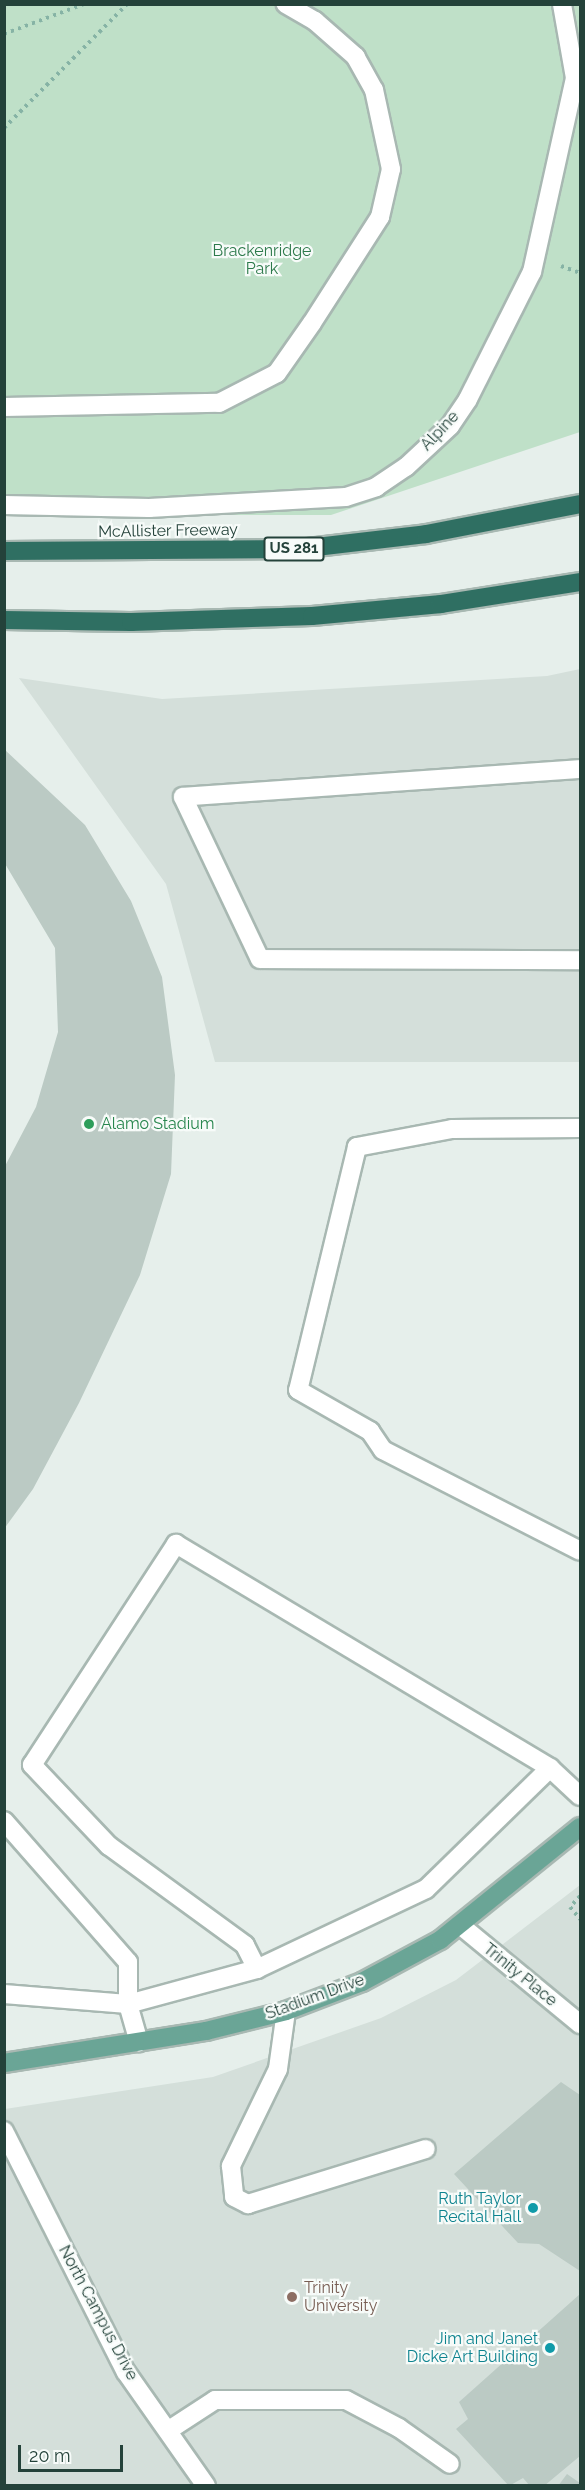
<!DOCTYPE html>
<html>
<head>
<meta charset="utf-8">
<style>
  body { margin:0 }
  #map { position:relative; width:585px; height:2490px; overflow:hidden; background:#e6efeb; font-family:Raleway,sans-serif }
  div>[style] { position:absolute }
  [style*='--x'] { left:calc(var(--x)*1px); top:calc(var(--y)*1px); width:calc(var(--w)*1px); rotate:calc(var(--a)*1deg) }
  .built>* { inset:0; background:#d4dfda }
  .green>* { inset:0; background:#bfe0c8 }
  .building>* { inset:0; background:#bbcac4 }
  .path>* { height:4px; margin-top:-2px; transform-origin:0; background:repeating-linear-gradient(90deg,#86b3a5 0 3px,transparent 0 7.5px) }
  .roads { filter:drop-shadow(2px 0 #a8b8b2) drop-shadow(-2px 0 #a8b8b2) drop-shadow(0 2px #a8b8b2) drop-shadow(0 -2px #a8b8b2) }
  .minor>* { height:18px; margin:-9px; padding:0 9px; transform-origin:9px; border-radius:9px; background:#fff }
  .major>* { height:18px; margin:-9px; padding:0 9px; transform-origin:9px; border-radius:9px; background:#6aa596 }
  .highway>* { height:18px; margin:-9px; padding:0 9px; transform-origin:9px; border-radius:9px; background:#2f6f62 }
  .dots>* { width:16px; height:16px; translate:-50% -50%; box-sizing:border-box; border:3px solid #f7fbf9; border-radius:50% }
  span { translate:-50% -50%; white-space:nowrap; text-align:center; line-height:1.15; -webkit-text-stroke:4.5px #f7fbf9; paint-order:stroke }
  .shield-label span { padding:2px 4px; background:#f7fbf9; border:2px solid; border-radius:4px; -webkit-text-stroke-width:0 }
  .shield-label { font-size:15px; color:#24423a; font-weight:700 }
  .park-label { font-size:16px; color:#2d7a4b }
  .street-label { font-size:16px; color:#24423a }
  .leisure-label { font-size:16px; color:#27864d }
  .left { translate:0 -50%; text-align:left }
  .culture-label { font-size:16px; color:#0d838f }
  .right { translate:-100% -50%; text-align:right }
  .education-label { font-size:16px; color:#785e54 }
  .frame { position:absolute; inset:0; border:6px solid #24423a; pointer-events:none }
  .scale { position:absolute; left:18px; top:2445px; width:105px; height:27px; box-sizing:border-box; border:3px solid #24423a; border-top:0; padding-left:8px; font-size:18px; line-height:21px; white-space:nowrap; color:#24423a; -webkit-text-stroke:4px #f7fbf9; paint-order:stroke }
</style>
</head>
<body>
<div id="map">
  <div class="built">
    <i style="clip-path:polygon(580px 669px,580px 1062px,215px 1062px,166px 884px,19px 678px,162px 699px,547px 676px)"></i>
    <i style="clip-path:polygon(580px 1885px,580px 2485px,5px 2486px,5px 2109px,213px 2077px,381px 2018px,456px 1980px)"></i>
  </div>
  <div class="green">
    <i style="clip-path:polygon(4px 5px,580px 5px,580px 432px,331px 515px,5px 515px)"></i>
  </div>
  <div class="building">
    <i style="clip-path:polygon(4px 749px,85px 825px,131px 901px,162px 977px,175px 1075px,171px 1174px,140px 1275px,79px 1403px,33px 1489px,4px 1529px,4px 1168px,36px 1107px,58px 1032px,55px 948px,4px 862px)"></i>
    <i style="clip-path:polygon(561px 2082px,580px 2095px,580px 2271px,539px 2244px,518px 2243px,454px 2174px)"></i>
    <i style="clip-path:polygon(580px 2294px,580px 2456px,544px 2486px,530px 2486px,523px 2478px,509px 2486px,456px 2429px,468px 2419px,459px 2402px)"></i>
    <i style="clip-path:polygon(567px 2474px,580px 2483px,580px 2486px,558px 2486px)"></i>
  </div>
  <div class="path">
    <i style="--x:4;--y:34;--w:85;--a:-20.6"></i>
    <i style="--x:4;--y:128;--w:175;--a:-45.2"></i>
    <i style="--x:561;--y:266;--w:20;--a:20"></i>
    <i style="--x:580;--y:1896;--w:15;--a:132"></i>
    <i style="--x:570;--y:1907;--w:16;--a:50"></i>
  </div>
  <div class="roads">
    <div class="minor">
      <i style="--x:4;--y:407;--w:215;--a:-1.1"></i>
      <i style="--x:219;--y:403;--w:65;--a:-27.3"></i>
      <i style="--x:277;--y:373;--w:61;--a:-55"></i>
      <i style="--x:312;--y:323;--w:126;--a:-57.3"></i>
      <i style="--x:380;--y:217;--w:49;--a:-77.1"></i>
      <i style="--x:391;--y:169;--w:81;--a:-102.1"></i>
      <i style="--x:374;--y:90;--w:38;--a:-119"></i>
      <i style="--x:356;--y:57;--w:55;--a:-138.7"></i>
      <i style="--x:315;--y:21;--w:34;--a:-150"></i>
      <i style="--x:4;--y:505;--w:145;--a:1.2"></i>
      <i style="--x:149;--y:508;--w:197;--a:-3.2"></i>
      <i style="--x:346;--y:497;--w:32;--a:-18"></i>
      <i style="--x:376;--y:487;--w:36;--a:-34"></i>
      <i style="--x:406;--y:467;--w:60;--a:-43"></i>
      <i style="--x:450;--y:426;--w:32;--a:-56"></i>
      <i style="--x:468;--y:399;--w:142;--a:-63.3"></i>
      <i style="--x:532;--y:272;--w:199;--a:-77.5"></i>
      <i style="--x:575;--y:78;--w:75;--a:-100"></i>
      <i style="--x:580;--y:769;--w:398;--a:176"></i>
      <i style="--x:183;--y:797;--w:179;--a:64.6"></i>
      <i style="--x:260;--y:959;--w:320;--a:0.2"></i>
      <i style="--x:580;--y:1128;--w:128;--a:179.6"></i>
      <i style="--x:452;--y:1129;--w:97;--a:169.3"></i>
      <i style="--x:357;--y:1147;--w:250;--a:103.6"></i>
      <i style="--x:298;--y:1390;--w:83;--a:29.7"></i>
      <i style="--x:370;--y:1431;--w:23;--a:56"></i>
      <i style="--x:383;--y:1450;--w:221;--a:27.1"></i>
      <i style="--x:550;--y:1768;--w:173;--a:135.7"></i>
      <i style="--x:426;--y:1889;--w:187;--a:154.7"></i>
      <i style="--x:257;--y:1969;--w:27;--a:-117"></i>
      <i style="--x:245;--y:1945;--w:168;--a:-143.9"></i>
      <i style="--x:109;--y:1846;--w:112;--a:-133.5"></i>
      <i style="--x:32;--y:1765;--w:264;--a:-56.9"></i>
      <i style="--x:176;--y:1544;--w:436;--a:30.9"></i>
      <i style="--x:550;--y:1768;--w:41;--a:43"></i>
      <i style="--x:4;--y:1821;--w:188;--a:48.7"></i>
      <i style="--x:128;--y:1962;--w:42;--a:90"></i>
      <i style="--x:128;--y:2004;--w:40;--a:74"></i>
      <i style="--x:460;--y:1925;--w:156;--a:39.5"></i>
      <i style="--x:4;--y:1994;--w:124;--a:4.6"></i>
      <i style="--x:128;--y:2004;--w:134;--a:-15.2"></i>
      <i style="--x:286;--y:2011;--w:59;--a:97.9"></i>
      <i style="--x:278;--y:2069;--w:108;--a:115.9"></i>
      <i style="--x:231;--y:2166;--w:31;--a:84"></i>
      <i style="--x:234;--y:2197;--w:16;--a:27"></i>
      <i style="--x:248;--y:2204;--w:186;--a:-17.2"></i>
      <i style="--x:4;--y:2131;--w:270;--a:63.2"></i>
      <i style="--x:126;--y:2372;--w:139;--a:54.9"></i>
      <i style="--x:169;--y:2430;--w:55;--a:-33.1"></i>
      <i style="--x:215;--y:2400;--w:131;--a:0"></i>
      <i style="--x:346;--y:2400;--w:60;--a:27.8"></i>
      <i style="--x:399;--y:2428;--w:62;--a:35.2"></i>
    </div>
    <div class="major">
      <i style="--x:4;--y:2063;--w:205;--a:-9"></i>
      <i style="--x:206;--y:2031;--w:82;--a:-14"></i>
      <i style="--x:286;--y:2011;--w:81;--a:-20.9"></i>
      <i style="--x:362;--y:1982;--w:89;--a:-28.3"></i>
      <i style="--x:440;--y:1940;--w:180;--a:-38.9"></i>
    </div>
    <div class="highway">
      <i style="--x:4;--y:551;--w:295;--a:-0.4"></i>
      <i style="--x:299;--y:549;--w:128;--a:-6.7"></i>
      <i style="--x:426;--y:534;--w:157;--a:-11"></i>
      <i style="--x:4;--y:620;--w:127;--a:0.9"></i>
      <i style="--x:131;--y:622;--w:181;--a:-1.9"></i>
      <i style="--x:312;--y:616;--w:130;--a:-5.3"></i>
      <i style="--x:441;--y:604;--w:141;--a:-9"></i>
    </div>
  </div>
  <div class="dots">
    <i style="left:89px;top:1124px;background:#2e9e5b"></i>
    <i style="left:533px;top:2208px;background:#0f9aa8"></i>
    <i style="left:292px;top:2297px;background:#8d6e63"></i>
    <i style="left:550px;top:2348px;background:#0f9aa8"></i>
  </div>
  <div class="shield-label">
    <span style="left:294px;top:549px">US 281</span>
  </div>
  <div class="park-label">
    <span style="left:262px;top:260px">Brackenridge<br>Park</span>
  </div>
  <div class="street-label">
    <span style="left:440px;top:431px;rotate:-47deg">Alpine</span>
    <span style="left:168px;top:531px;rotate:-1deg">McAllister Freeway</span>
    <span style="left:520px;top:1975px;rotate:39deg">Trinity Place</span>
    <span style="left:315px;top:1997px;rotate:-20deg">Stadium Drive</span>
    <span style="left:98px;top:2313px;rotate:62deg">North Campus Drive</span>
  </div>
  <div class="leisure-label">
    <span class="left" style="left:101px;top:1124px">Alamo Stadium</span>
  </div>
  <div class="culture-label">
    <span class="right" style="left:521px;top:2208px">Ruth Taylor<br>Recital Hall</span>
    <span class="right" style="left:538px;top:2348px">Jim and Janet<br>Dicke Art Building</span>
  </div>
  <div class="education-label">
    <span class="left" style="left:304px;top:2297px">Trinity<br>University</span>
  </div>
  <div class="frame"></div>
  <div class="scale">20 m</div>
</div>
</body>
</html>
